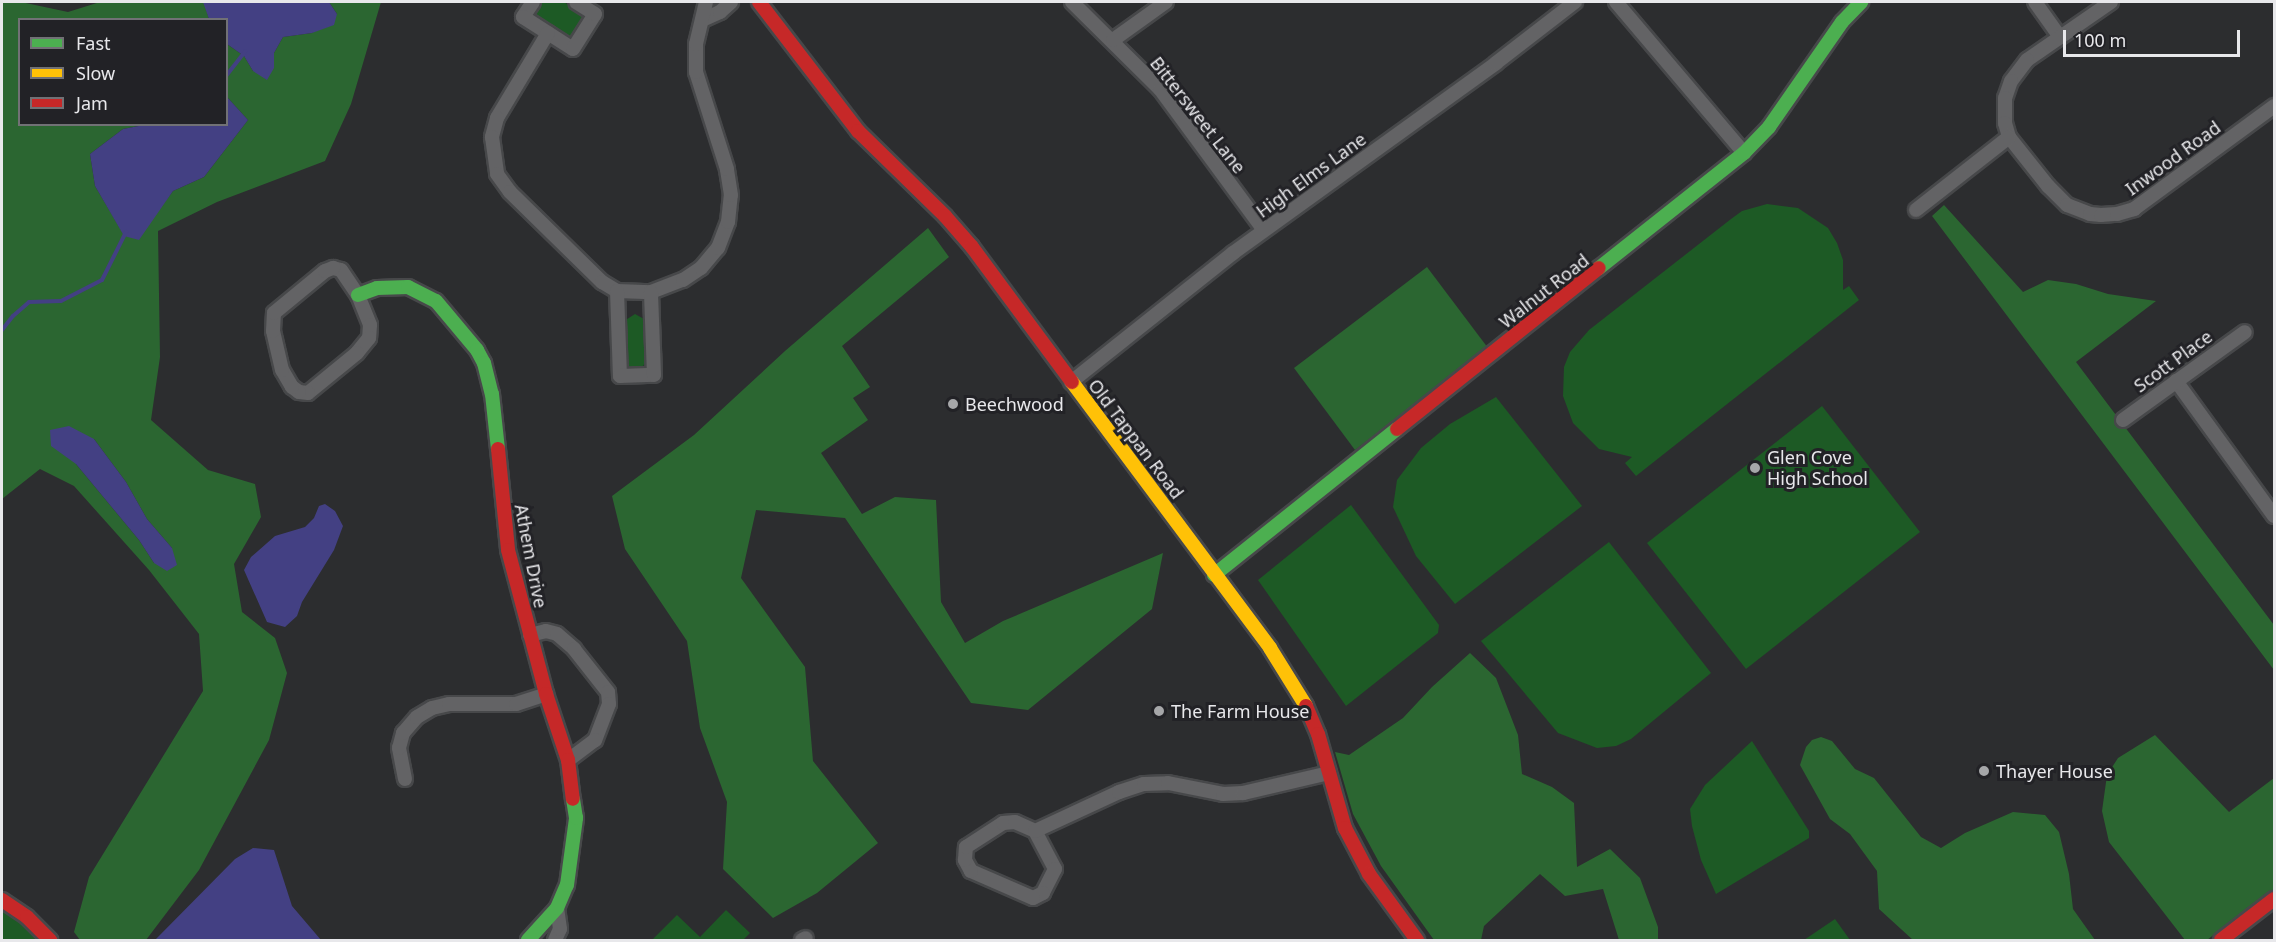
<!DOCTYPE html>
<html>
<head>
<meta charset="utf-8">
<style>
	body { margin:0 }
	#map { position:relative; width:2276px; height:942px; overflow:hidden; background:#2c2d2f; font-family:"Noto Sans",sans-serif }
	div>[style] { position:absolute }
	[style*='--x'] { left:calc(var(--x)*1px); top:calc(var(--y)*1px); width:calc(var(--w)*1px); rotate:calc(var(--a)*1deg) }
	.green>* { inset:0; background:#1d5a25 }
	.forest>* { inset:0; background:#2b6631 }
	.water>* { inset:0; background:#434083 }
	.stream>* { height:4px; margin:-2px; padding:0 2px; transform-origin:2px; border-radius:2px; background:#434083 }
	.roads { filter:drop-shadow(2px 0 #47484a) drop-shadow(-2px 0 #47484a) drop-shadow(0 2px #47484a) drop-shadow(0 -2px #47484a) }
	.street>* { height:14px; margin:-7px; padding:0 7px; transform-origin:7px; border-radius:7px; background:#636365 }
	.fast>* { height:14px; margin:-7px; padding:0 7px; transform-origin:7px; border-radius:7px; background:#4caf50 }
	.slow>* { height:14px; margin:-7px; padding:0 7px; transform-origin:7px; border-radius:7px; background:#ffc107 }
	.jam>* { height:14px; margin:-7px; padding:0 7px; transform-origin:7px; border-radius:7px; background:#c62828 }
	.dots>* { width:16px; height:16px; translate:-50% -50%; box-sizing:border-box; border:3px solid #222226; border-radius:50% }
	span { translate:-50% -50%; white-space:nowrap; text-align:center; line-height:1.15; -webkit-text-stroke:6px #222226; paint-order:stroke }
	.street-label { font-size:18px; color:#e8e8eb }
	.poi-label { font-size:18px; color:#e8e8eb }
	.left { translate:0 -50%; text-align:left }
	.frame { position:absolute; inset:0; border:3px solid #e8e8eb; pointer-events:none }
	.legend { position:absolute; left:18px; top:18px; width:210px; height:108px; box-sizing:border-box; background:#222226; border:2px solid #717175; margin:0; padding:8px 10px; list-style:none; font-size:18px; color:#e8e8eb }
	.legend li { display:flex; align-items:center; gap:12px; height:30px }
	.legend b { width:30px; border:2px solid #717175 }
	.scale { position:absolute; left:2063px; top:30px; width:177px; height:27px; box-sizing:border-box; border:3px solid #e8e8eb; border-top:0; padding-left:8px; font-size:18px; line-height:21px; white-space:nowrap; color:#e8e8eb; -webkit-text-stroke:4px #222226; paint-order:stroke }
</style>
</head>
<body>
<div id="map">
	<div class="green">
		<div style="clip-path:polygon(540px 2px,564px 2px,586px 16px,571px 40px,535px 16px,534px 10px)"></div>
		<div style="clip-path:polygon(1767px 204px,1798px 208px,1828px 228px,1837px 243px,1843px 260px,1843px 290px,1849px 286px,1859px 300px,1636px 476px,1625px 463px,1632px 457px,1599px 449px,1573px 423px,1563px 396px,1564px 367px,1570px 352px,1589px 330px,1731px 219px,1742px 211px)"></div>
		<div style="clip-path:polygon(635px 314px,644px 319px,646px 362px,640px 370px,632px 370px,626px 363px,624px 321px)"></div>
		<div style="clip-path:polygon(1496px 397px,1582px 506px,1455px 604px,1416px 556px,1393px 507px,1397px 480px,1421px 448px,1450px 424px)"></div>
		<div style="clip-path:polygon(1822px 406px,1920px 532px,1746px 669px,1647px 543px)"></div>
		<div style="clip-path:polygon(1351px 505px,1439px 625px,1438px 633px,1346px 706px,1258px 580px)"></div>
		<div style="clip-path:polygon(1609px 542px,1711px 673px,1631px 739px,1616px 746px,1597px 748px,1558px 733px,1481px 641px)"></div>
		<div style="clip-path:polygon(1752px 741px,1809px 831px,1809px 838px,1716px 894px,1701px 860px,1692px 826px,1690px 809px,1705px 785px)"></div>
		<div style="clip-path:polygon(2px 902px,47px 940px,2px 940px)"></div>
		<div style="clip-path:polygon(726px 910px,750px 933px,743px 940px,652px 940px,677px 915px,700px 937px)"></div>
		<div style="clip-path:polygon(1835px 919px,1850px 940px,1804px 940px)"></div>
	</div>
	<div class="forest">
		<div style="clip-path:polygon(evenodd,2px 2px,21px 2px,68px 12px,100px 2px,204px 2px,209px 19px,20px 20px,20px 124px,144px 125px,123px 129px,90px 154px,95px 186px,124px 235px,158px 211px,173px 191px,204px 177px,248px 120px,227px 97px,227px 44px,244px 56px,253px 71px,274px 68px,274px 53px,283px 37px,312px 33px,337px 14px,329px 2px,381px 2px,351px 104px,325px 161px,217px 202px,158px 231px,160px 357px,151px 420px,208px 470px,255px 484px,261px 517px,234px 564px,242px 612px,275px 638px,287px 673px,269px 740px,199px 870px,146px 940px,80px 940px,74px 932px,89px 877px,203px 691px,199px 634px,149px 570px,74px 486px,40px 469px,2px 499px,2px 2px,94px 439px,126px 482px,147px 519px,172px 548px,154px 563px,139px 540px,76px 464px,94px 439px)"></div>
		<div style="clip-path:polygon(1944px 205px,2023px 292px,2048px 280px,2076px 284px,2108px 294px,2156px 301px,2076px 362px,2274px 625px,2274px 670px,1932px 216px)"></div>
		<div style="clip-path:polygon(928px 228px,949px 257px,842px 346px,870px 387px,853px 398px,868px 420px,821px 453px,862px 514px,895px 497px,936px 500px,941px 602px,965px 643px,1003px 621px,1163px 553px,1152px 609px,1028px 710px,971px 703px,845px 518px,756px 510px,741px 578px,805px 667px,813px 761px,878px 843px,817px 893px,773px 918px,723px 869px,727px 802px,700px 728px,687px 641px,625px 549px,612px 496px,694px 435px,785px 351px)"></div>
		<div style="clip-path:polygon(1427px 267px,1488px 348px,1355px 450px,1294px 368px)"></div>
		<div style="clip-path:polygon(1470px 653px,1496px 678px,1518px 735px,1522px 774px,1552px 787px,1574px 803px,1577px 867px,1610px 849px,1640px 878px,1658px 927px,1658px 940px,1619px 940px,1603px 889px,1565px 896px,1540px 874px,1484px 926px,1481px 940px,1434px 940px,1381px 866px,1353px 814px,1335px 752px,1349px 755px,1403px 718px,1432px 687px)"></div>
		<div style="clip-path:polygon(2155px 735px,2229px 812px,2274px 778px,2274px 889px,2207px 940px,2185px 940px,2109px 842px,2102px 811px,2107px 775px,2118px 758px)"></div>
		<div style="clip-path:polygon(1821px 737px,1832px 741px,1855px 769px,1874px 778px,1921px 837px,1941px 848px,1965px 833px,2013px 812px,2045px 815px,2059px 832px,2069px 874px,2073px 909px,2095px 940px,1913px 940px,1879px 909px,1877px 871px,1850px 834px,1830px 819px,1800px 765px,1806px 747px,1812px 740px)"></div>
	</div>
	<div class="water">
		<div style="clip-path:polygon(203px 2px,329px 2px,337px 14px,334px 25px,312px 33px,283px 37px,274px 53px,274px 68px,267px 80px,253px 71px,244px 56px,227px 44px,226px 20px,209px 19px)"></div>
		<div style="clip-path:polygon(227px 97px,248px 120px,204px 177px,173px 191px,139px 240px,124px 236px,95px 186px,90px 154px,123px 129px,144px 125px,226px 124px)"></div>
		<div style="clip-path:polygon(69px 426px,94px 439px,126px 482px,147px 519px,172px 548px,177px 565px,167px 571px,154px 563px,139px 540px,76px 464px,51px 446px,50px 430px)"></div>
		<div style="clip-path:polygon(325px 504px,335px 511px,343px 526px,334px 550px,302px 602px,297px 616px,285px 627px,267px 622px,244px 570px,251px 557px,275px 536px,305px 527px,314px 518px,319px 506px)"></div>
		<div style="clip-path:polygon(253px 848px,274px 850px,292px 906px,321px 940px,155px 940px,235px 859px)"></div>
	</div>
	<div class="stream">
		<div style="--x:226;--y:76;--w:31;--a:-52"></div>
		<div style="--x:2;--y:330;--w:18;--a:-52"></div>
		<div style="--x:13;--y:316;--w:21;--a:-41"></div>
		<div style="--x:29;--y:302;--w:32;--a:-2"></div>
		<div style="--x:61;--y:301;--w:46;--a:-27.1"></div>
		<div style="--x:102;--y:280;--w:54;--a:-63.4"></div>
	</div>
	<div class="roads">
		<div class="street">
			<div style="--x:533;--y:2;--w:18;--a:124"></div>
			<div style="--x:523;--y:17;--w:59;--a:32.6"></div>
			<div style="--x:573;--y:49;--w:41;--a:-57.8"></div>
			<div style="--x:595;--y:14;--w:22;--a:-148"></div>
			<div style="--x:1072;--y:2;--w:124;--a:44.7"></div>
			<div style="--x:1160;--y:89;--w:175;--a:53.6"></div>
			<div style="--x:1616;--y:2;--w:198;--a:49.7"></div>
			<div style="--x:2035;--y:2;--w:43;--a:54.5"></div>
			<div style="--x:2111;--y:2;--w:102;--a:145.4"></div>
			<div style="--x:2027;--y:60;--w:26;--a:127"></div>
			<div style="--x:2011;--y:81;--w:18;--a:109"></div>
			<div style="--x:2005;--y:98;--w:25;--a:90"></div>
			<div style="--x:2005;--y:123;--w:15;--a:74"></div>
			<div style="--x:2009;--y:137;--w:63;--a:51.5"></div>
			<div style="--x:2048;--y:186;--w:27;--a:45"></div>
			<div style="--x:2067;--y:205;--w:25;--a:21"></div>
			<div style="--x:2090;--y:214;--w:11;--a:5"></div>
			<div style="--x:2101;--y:215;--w:16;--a:-4"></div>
			<div style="--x:2117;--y:214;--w:18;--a:-16"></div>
			<div style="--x:2134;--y:209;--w:174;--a:-36.3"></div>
			<div style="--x:702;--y:20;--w:20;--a:-24"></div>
			<div style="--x:720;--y:12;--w:15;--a:-42"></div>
			<div style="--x:548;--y:33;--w:99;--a:121"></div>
			<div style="--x:497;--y:118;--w:20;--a:105"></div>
			<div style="--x:492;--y:137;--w:37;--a:82"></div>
			<div style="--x:497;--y:174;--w:22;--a:54"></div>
			<div style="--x:510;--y:192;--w:129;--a:44.4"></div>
			<div style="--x:602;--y:282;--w:17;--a:31"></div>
			<div style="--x:617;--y:291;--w:34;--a:2"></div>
			<div style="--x:651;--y:292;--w:34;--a:-21"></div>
			<div style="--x:683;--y:280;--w:22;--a:-34"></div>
			<div style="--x:701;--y:268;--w:26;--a:-50"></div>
			<div style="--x:718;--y:248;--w:28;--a:-69"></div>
			<div style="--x:728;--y:222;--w:27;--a:-84"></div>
			<div style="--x:731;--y:195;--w:26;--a:-99"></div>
			<div style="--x:727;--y:169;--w:102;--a:-107.7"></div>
			<div style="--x:696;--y:72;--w:28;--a:-90"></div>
			<div style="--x:696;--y:44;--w:43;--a:-76.6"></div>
			<div style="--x:1113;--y:40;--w:65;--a:-35.6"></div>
			<div style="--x:1916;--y:210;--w:118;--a:-38.1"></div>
			<div style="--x:333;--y:268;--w:8;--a:14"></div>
			<div style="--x:341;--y:270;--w:30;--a:56"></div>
			<div style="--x:358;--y:295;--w:32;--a:68"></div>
			<div style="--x:370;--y:325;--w:13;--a:94"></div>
			<div style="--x:369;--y:338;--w:19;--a:129"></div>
			<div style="--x:357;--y:353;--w:63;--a:140.8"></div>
			<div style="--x:308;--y:393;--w:9;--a:-174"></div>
			<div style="--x:299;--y:392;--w:9;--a:-144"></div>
			<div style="--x:292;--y:387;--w:20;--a:-120"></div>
			<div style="--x:282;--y:370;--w:40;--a:-103"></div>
			<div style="--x:273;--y:331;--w:18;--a:-87"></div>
			<div style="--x:274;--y:313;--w:66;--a:-39.5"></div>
			<div style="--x:325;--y:271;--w:9;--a:-21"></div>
			<div style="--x:617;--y:291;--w:85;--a:88"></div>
			<div style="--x:620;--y:376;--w:34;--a:-2"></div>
			<div style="--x:654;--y:375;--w:83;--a:-92.1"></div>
			<div style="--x:2176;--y:381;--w:167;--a:54"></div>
			<div style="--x:1071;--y:382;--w:207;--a:-38.5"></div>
			<div style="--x:1233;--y:253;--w:324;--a:-35.8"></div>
			<div style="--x:1496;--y:63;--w:100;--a:-37.7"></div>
			<div style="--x:2123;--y:420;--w:150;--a:-35.8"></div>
			<div style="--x:530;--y:635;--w:16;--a:-14"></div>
			<div style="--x:546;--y:631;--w:11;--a:15"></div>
			<div style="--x:557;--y:634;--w:23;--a:41"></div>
			<div style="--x:574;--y:649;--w:55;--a:51.7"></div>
			<div style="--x:608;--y:692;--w:12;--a:85"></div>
			<div style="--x:609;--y:704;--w:39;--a:111"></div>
			<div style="--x:595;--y:740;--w:34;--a:143"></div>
			<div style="--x:405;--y:779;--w:32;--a:-101"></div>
			<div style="--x:399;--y:748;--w:16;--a:-75"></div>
			<div style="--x:403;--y:733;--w:21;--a:-49"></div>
			<div style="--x:417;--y:717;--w:17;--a:-31"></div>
			<div style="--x:432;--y:708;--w:17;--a:-13"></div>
			<div style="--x:449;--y:704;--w:67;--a:0"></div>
			<div style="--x:516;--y:704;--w:32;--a:-18"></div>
			<div style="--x:1035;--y:831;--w:43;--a:62.2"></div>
			<div style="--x:1055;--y:869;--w:27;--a:117"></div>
			<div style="--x:1043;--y:893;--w:11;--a:153"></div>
			<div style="--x:1033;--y:898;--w:68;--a:-156.5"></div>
			<div style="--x:971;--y:871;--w:13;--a:-119"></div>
			<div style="--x:965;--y:860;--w:13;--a:-86"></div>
			<div style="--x:966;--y:847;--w:44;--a:-33"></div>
			<div style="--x:1003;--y:823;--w:12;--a:-5"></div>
			<div style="--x:1015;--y:822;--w:22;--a:24"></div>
			<div style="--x:1035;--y:831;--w:93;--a:-24.9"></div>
			<div style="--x:1119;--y:792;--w:26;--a:-18"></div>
			<div style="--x:1144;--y:784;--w:24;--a:-2"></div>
			<div style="--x:1168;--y:783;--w:56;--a:11.3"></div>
			<div style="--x:1223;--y:794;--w:20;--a:-3"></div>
			<div style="--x:1243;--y:793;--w:88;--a:-13.1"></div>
			<div style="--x:555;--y:940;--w:12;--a:-66"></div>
			<div style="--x:560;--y:929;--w:21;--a:-98"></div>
			<div style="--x:802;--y:940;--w:4;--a:-27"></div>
		</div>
		<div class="fast">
			<div style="--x:1599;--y:268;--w:185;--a:-38.4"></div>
			<div style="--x:1744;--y:153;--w:36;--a:-46"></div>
			<div style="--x:1769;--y:127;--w:128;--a:-55.2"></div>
			<div style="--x:1842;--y:22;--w:28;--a:-46"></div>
			<div style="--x:358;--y:295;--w:20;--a:-20"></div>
			<div style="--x:377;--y:288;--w:31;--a:-2"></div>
			<div style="--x:408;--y:287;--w:31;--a:27"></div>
			<div style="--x:436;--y:301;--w:64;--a:50.1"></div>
			<div style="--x:477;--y:350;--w:15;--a:62"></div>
			<div style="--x:484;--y:363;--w:32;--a:76"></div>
			<div style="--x:492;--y:394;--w:55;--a:83.8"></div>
			<div style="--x:1214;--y:575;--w:234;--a:-38.6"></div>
			<div style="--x:528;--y:940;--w:43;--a:-47.8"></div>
			<div style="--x:557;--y:908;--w:25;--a:-67"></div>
			<div style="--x:567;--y:885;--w:68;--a:-82.3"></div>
			<div style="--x:576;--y:818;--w:19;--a:-99"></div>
		</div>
		<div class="slow">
			<div style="--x:1072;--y:382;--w:332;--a:53.3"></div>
			<div style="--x:1270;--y:648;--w:68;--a:58.2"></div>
		</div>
		<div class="jam">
			<div style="--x:759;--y:2;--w:163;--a:52.5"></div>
			<div style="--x:858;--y:131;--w:122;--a:44.3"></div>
			<div style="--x:945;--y:216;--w:41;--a:48.9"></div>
			<div style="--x:972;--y:247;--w:168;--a:53.5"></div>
			<div style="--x:1397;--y:429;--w:258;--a:-38.6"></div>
			<div style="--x:498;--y:449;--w:101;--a:84.3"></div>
			<div style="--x:508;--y:550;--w:149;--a:75.2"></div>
			<div style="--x:546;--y:694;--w:70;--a:71.6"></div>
			<div style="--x:568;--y:760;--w:39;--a:83"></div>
			<div style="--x:1306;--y:706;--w:30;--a:67"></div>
			<div style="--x:1318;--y:734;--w:98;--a:74"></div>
			<div style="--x:1345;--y:828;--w:52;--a:62.4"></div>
			<div style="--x:1369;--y:874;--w:82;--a:54"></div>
			<div style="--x:2;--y:900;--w:30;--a:34"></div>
			<div style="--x:27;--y:917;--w:33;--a:45"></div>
			<div style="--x:2221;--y:940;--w:67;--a:-37.7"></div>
		</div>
	</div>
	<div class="dots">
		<div style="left:953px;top:404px;background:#a6a7a9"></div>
		<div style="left:1755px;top:468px;background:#a6a7a9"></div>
		<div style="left:1159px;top:711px;background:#a6a7a9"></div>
		<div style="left:1984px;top:771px;background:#a6a7a9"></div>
	</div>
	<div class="street-label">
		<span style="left:1198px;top:115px;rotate:52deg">Bittersweet Lane</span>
		<span style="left:2173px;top:158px;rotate:-36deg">Inwood Road</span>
		<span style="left:1311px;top:175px;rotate:-36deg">High Elms Lane</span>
		<span style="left:1544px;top:291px;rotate:-38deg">Walnut Road</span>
		<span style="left:2173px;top:361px;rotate:-36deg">Scott Place</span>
		<span style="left:1136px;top:439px;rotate:53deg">Old Tappan Road</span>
		<span style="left:531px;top:556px;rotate:79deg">Athem Drive</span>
	</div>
	<div class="poi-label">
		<span class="left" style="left:965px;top:404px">Beechwood</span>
		<span class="left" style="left:1767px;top:468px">Glen Cove<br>High School</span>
		<span class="left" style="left:1171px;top:711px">The Farm House</span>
		<span class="left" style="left:1996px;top:771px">Thayer House</span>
	</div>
	<div class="frame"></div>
	<ul class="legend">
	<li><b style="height:8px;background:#4caf50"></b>Fast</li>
	<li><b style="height:8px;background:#ffc107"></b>Slow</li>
	<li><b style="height:8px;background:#c62828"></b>Jam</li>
	</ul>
	<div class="scale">100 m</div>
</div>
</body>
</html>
